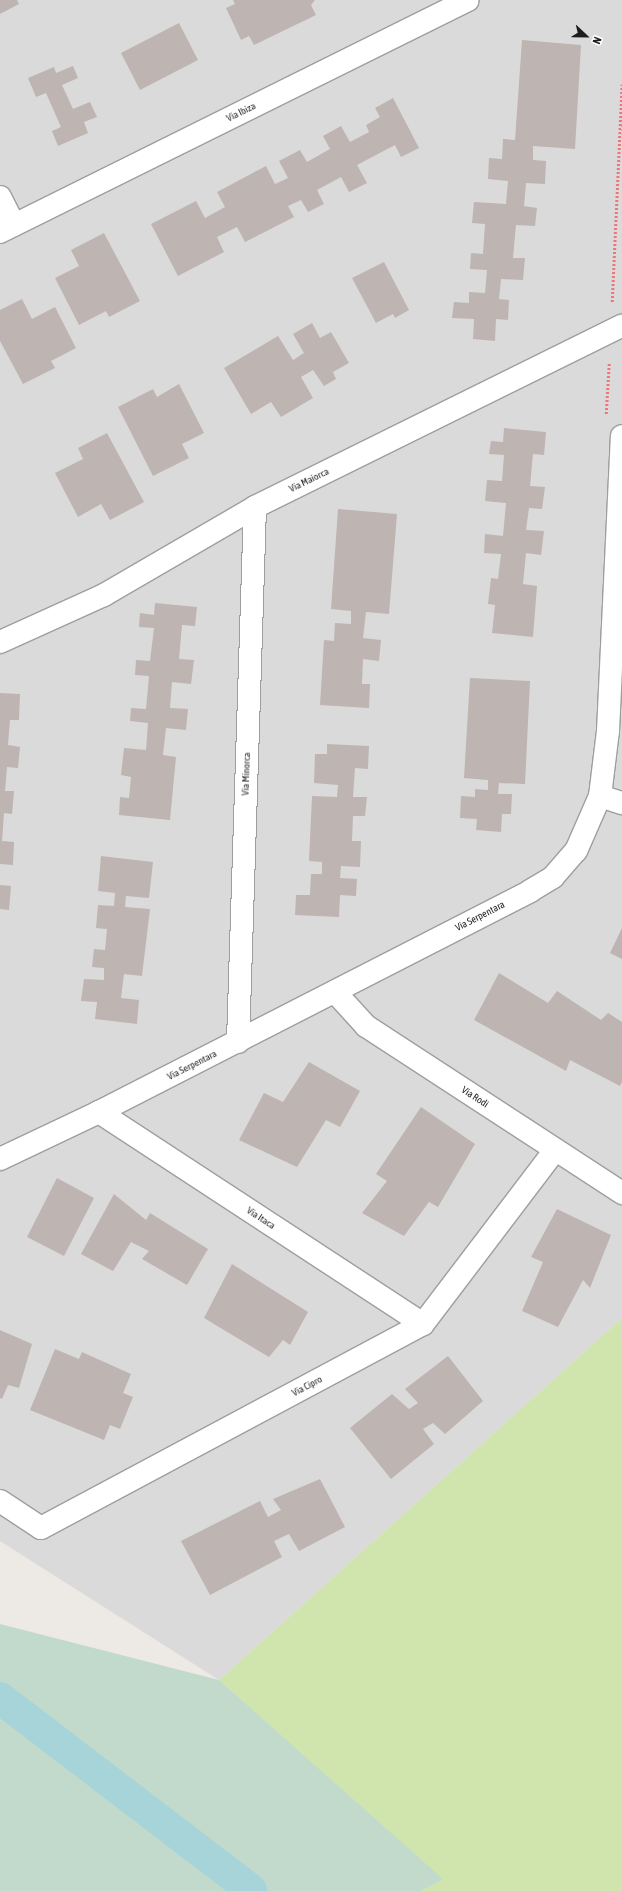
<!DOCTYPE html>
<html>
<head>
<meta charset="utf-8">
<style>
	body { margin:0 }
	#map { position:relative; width:622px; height:1891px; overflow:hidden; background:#ede9e4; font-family:"Asap Condensed",sans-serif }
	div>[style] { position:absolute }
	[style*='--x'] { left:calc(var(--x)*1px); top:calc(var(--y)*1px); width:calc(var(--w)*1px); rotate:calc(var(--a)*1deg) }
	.residential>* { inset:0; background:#dbdada }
	.grass>* { inset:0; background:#d0e4ad }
	.wetland>* { inset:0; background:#c2dacb }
	.canal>* { height:32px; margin:-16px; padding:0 16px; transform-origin:16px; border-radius:16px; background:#a7d4d8 }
	.building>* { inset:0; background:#beb4b1 }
	.path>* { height:2.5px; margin-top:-1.25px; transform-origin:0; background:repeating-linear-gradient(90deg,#ee747a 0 2px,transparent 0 4px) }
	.roads { filter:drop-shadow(1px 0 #9e9e9e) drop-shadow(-1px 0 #9e9e9e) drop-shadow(0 1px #9e9e9e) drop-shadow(0 -1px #9e9e9e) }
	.minor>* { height:22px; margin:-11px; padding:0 11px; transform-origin:11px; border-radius:11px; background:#fff }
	span { translate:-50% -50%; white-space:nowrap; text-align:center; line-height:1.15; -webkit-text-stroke:3px #fff; paint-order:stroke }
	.street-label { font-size:10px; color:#1d1d1d }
	.north { position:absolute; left:566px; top:16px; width:40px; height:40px; -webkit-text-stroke:3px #fff; paint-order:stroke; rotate:112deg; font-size:11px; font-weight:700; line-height:16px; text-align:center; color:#1d1d1d }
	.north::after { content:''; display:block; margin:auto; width:14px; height:18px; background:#1d1d1d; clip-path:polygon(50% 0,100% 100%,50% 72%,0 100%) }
</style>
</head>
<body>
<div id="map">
	<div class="residential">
		<div style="clip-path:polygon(0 0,622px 0,622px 1318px,219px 1680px,0 1541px)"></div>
	</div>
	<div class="grass">
		<div style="clip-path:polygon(622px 1318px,622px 1891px,421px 1891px,442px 1879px,219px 1680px)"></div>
	</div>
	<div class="wetland">
		<div style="clip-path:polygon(0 1624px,219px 1680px,443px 1879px,421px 1891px,0 1891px)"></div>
	</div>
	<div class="canal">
		<div style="--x:0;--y:1698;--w:316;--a:37.4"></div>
	</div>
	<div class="building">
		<div style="clip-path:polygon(0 0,17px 0,19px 4px,0 14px)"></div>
		<div style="clip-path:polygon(233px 0,315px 0,311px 5px,316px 15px,254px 45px,249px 36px,241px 40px,226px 8px,235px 4px)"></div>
		<div style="clip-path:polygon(179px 23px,198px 60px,140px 90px,121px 53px)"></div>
		<div style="clip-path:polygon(522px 40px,581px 45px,575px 149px,533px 146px,533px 160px,546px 161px,545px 184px,526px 183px,524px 206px,537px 208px,535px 226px,516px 225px,513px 258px,525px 258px,523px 280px,501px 279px,499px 299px,509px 300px,508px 320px,496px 319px,495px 341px,473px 339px,474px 319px,452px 318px,454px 302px,469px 303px,469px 292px,485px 293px,487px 270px,470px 269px,471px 253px,483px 254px,485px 224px,472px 223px,474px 202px,506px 204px,508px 181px,488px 179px,489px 158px,502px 159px,503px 139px,515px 140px)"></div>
		<div style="clip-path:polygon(73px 66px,78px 78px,62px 85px,73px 109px,90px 102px,97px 117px,84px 122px,88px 133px,58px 146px,52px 131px,61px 127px,46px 93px,36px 97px,28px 78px,54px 67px,56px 73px)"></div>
		<div style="clip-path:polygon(393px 98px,419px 148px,401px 157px,395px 145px,357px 165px,367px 183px,349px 192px,341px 177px,317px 190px,324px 204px,308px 212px,301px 200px,288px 206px,294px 217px,245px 242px,237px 227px,217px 237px,224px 252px,178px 276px,151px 224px,196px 201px,205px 218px,225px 207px,217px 192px,266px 166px,275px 184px,288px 178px,279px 161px,300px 150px,307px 162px,330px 149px,323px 136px,341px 126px,350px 142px,369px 132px,366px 125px,380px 117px,375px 108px)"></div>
		<div style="clip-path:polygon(104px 233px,140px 301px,109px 317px,106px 311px,79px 325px,55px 278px,79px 266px,71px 250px)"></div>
		<div style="clip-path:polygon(384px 262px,409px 310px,395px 318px,393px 314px,376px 323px,352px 278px)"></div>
		<div style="clip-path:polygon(22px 299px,32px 319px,55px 307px,76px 348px,51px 361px,55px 368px,23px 384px,0 341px,0 310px)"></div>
		<div style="clip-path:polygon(312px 323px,320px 338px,331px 332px,349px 363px,333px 372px,336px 379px,324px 386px,313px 370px,301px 377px,313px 398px,281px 417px,271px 402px,251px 414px,224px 368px,278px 336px,293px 360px,304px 353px,293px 334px)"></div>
		<div style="clip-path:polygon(179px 384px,204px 433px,182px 444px,189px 458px,153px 476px,118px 407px,153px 389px,157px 397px)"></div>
		<div style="clip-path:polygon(504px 428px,546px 432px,544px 455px,533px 454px,530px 486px,545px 487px,542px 509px,529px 508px,526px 530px,544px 531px,541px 555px,526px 553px,523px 584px,537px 586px,533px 637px,492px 633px,495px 605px,488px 604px,491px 578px,498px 579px,501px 554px,484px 553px,485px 534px,503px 536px,506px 503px,485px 501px,487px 480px,502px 481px,504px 455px,489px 454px,491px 441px,503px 442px)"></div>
		<div style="clip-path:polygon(107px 433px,144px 502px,110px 520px,101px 504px,78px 517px,55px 473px,83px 459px,78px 448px)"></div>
		<div style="clip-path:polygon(338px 509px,397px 514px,389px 614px,366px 612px,363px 638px,381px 640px,379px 661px,363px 659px,362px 684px,370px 684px,369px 708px,320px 705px,324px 640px,334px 641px,335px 623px,351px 624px,351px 611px,331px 609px)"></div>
		<div style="clip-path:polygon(155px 603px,197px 607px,195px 626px,182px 625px,179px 659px,194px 660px,191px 684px,172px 682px,170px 708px,188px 709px,186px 730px,166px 728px,163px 755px,176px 757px,170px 820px,119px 815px,120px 797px,129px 798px,131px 777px,121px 775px,124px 748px,146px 750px,148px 723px,130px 721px,131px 708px,146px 709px,149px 676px,135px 675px,136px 660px,150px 661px,154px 628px,139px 627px,140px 613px,154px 615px)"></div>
		<div style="clip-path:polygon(470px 678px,530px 681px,525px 784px,499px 783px,498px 794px,512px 794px,511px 814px,502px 814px,501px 832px,476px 830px,477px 819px,460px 818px,461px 796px,475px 797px,475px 789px,488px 790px,488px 780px,464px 778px)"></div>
		<div style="clip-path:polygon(0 693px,20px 694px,19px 720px,10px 720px,8px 745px,20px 747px,18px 768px,7px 767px,5px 791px,14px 791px,12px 814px,4px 813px,2px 841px,14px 842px,13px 865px,0 864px)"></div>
		<div style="clip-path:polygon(327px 744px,369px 746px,368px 769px,355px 768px,353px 797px,367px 797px,365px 816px,353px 816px,352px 841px,361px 841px,360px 867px,341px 866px,340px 878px,357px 879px,356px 896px,340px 895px,339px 917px,295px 915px,296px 895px,310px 895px,311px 874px,322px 874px,322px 862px,309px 861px,312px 796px,337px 797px,338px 785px,314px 783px,315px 754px,327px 754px)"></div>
		<div style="clip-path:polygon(101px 856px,153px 862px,149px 898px,126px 896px,125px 907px,150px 909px,142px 976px,124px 974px,121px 998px,139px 1000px,137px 1024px,95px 1019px,97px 1002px,81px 1001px,84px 979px,104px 980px,104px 968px,92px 967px,94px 949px,105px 950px,107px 929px,96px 928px,98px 905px,114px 906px,115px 893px,98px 891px)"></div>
		<div style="clip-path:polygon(0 885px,11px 886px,9px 910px,0 909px)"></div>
		<div style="clip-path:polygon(622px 928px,622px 959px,610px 953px)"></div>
		<div style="clip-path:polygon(499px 973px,548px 1003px,557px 991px,601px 1020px,608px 1013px,622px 1022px,622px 1082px,620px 1086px,570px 1060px,566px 1071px,474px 1020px)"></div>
		<div style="clip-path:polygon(309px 1062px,360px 1091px,340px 1127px,326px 1120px,297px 1167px,239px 1140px,264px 1093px,283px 1102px)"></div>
		<div style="clip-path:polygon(421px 1107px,475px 1144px,438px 1207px,429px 1202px,404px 1236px,362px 1213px,387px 1181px,376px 1174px)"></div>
		<div style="clip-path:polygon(57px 1178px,94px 1198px,64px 1256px,27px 1237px)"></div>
		<div style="clip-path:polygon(114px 1194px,146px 1220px,150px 1213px,208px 1249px,187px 1285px,142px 1259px,149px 1251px,131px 1242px,113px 1271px,81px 1254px)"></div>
		<div style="clip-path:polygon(557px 1209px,611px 1235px,590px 1288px,583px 1280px,558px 1327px,522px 1311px,543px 1262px,531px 1257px)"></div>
		<div style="clip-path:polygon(232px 1264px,308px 1312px,290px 1345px,283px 1340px,269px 1357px,204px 1318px)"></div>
		<div style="clip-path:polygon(0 1330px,32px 1344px,19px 1388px,8px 1385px,2px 1399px,0 1398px)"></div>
		<div style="clip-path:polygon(55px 1349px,79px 1359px,82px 1352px,131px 1374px,123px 1393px,133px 1397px,120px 1429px,110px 1425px,104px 1440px,30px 1410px)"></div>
		<div style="clip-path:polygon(448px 1356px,483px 1401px,445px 1434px,433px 1423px,423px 1429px,434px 1444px,391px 1479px,350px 1428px,392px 1394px,409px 1409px,418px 1403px,405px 1389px)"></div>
		<div style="clip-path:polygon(320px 1479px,345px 1527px,299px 1551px,289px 1534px,274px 1541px,282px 1557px,210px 1595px,181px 1541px,260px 1501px,268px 1517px,281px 1510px,273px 1499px)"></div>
	</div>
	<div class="path">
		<div style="--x:612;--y:302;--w:218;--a:-87.4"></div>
		<div style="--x:606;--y:414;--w:51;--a:-86.6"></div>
	</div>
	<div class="roads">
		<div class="minor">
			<div style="--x:0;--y:197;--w:31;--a:63"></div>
			<div style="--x:0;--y:232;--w:522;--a:-26.37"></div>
			<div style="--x:0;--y:642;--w:114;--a:-24.3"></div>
			<div style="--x:104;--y:595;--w:175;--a:-30.2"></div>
			<div style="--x:255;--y:507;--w:409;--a:-26.3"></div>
			<div style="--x:600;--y:796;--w:23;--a:18"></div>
			<div style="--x:335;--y:992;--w:46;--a:47.6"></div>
			<div style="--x:366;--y:1026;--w:306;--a:33.1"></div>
			<div style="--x:238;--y:1042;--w:535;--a:-88.18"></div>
			<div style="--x:99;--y:1112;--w:387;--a:33.2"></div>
			<div style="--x:0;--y:1159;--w:110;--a:-25.4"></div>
			<div style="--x:99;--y:1112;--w:484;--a:-27.1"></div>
			<div style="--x:530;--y:891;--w:27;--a:-31"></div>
			<div style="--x:553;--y:877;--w:35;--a:-49"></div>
			<div style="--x:576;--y:851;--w:60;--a:-66.4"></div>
			<div style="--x:600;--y:796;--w:65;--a:-83"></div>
			<div style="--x:608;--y:731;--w:295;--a:-87.3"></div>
			<div style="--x:0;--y:1501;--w:49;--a:33.4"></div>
			<div style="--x:41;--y:1528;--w:433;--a:-28.1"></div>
			<div style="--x:423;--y:1324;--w:218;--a:-52.8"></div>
		</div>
	</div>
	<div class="street-label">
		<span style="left:241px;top:112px;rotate:-26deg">Via Ibiza</span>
		<span style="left:309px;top:480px;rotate:-26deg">Via Maiorca</span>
		<span style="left:246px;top:774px;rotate:-88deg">Via Minorca</span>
		<span style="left:480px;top:916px;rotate:-27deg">Via Serpentara</span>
		<span style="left:192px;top:1065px;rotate:-27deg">Via Serpentara</span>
		<span style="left:475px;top:1097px;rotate:33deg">Via Rodi</span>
		<span style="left:261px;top:1218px;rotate:33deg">Via Itaca</span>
		<span style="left:307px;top:1386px;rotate:-28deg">Via Cipro</span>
	</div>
	<div class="north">N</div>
</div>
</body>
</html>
